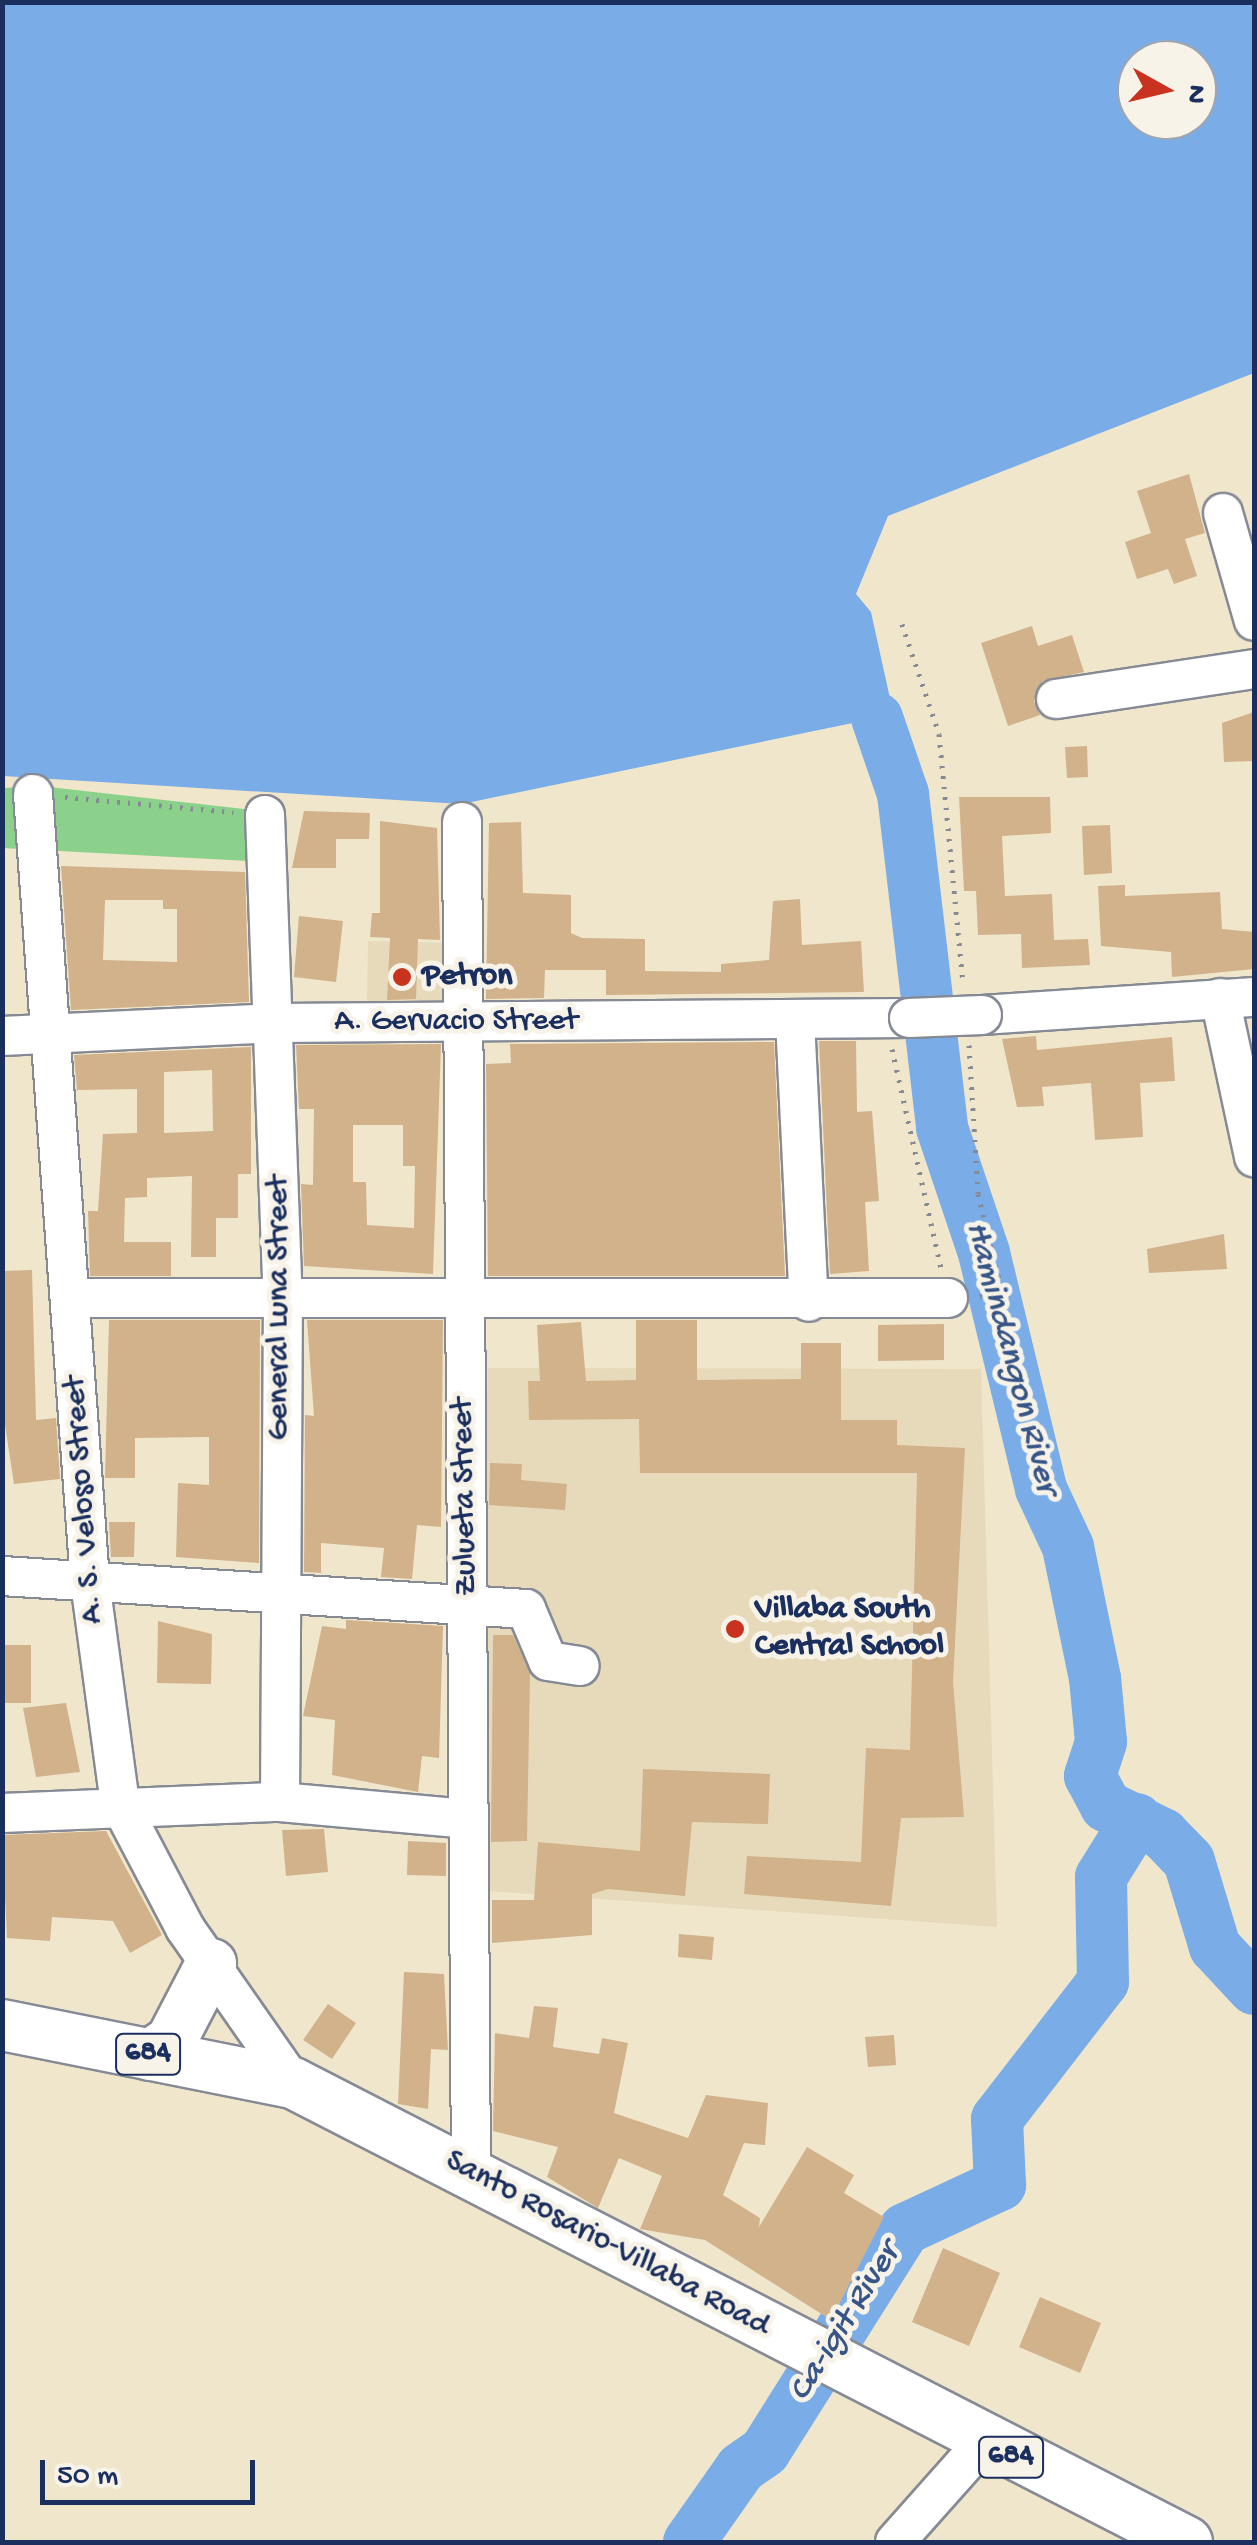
<!DOCTYPE html>
<html>
<head>
<meta charset="utf-8">
<style>
	body { margin:0 }
	#map { position:relative; width:1257px; height:2545px; overflow:hidden; background:#efe6cc; font-family:"Gochi Hand",sans-serif }
	div>[style] { position:absolute }
	[style*='--x'] { left:calc(var(--x)*1px); top:calc(var(--y)*1px); width:calc(var(--w)*1px); rotate:calc(var(--a)*1deg) }
	.built>* { inset:0; background:#e7daba }
	.green>* { inset:0; background:#8bd18b }
	.water>* { inset:0; background:#7aade7 }
	.river>* { height:52px; margin:-26px; padding:0 26px; transform-origin:26px; border-radius:26px; background:#7aade7 }
	.building>* { inset:0; background:#d1b28b }
	.path>* { height:5px; margin-top:-2.5px; transform-origin:0; background:repeating-linear-gradient(90deg,#858a95 0 2.5px,transparent 0 10.5px) }
	.roads { filter:drop-shadow(2px 0 #858a95) drop-shadow(-2px 0 #858a95) drop-shadow(0 2px #858a95) drop-shadow(0 -2px #858a95) }
	.minor>* { height:38px; margin:-19px; padding:0 19px; transform-origin:19px; border-radius:19px; background:#fff }
	.major>* { height:50px; margin:-25px; padding:0 25px; transform-origin:25px; border-radius:25px; background:#fff }
	.bridges { filter:drop-shadow(2px 0 #858a95) drop-shadow(-2px 0 #858a95) drop-shadow(0 2px #858a95) drop-shadow(0 -2px #858a95) }
	.minor-bridge>* { height:38px; margin:-19px; padding:0 19px; transform-origin:19px; border-radius:19px; background:#fff }
	.dots>* { width:28px; height:28px; translate:-50% -50%; box-sizing:border-box; border:5px solid #f7f3e8; border-radius:50% }
	span { translate:-50% -50%; white-space:nowrap; text-align:center; line-height:1.15; -webkit-text-stroke:10px #f7f3e8; paint-order:stroke }
	.shield-label span { padding:2px 8px; background:#f7f3e8; border:2px solid; border-radius:8px; -webkit-text-stroke-width:0 }
	.shield-label { font-size:30px; color:#1b2f5e; font-weight:700 }
	.poi-label { font-size:32px; color:#1b2f5e; font-weight:700 }
	.left { translate:0 -50%; text-align:left }
	.street-label { font-size:32px; color:#1b2f5e }
	.water-label { font-size:35px; color:#385587; font-style:italic }
	.frame { position:absolute; inset:0; border:5px solid #1b2f5e; pointer-events:none }
	.north { position:absolute; left:1117px; top:40px; width:100px; height:100px; box-sizing:border-box; background:#f7f3e8; border:2px solid #9fa5b1; border-radius:50%; rotate:98deg; font-size:28px; font-weight:700; line-height:40px; text-align:center; color:#1b2f5e }
	.north::after { content:''; display:block; margin:auto; width:35px; height:45px; background:#c8321e; clip-path:polygon(50% 0,100% 100%,50% 72%,0 100%) }
	.scale { position:absolute; left:40px; top:2460px; width:215px; height:45px; box-sizing:border-box; border:5px solid #1b2f5e; border-top:0; padding-left:12px; font-size:30px; line-height:35px; white-space:nowrap; color:#1b2f5e; -webkit-text-stroke:8px #f7f3e8; paint-order:stroke }
</style>
</head>
<body>
<div id="map">
	<div class="built">
		<div style="clip-path:polygon(368px 941px,451px 943px,449px 1005px,367px 1003px)"></div>
		<div style="clip-path:polygon(488px 1368px,981px 1369px,997px 1927px,474px 1890px)"></div>
	</div>
	<div class="green">
		<div style="clip-path:polygon(40px 786px,253px 810px,249px 861px,3px 848px,3px 788px)"></div>
	</div>
	<div class="water">
		<div style="clip-path:polygon(evenodd,2px 3px,1254px 3px,1254px 373px,888px 516px,856px 594px,871px 612px,891px 703px,877px 718px,462px 804px,3px 776px,2px 3px,1137px 60px,1197px 60px,1197px 120px,1137px 120px,1137px 60px)"></div>
	</div>
	<div class="river">
		<div style="--x:877;--y:718;--w:80;--a:71.1"></div>
		<div style="--x:903;--y:794;--w:336;--a:83.3"></div>
		<div style="--x:942;--y:1128;--w:132;--a:71.4"></div>
		<div style="--x:984;--y:1253;--w:243;--a:76.4"></div>
		<div style="--x:1041;--y:1489;--w:64;--a:65"></div>
		<div style="--x:1068;--y:1547;--w:134;--a:78.4"></div>
		<div style="--x:1095;--y:1678;--w:64;--a:84.6"></div>
		<div style="--x:1101;--y:1742;--w:36;--a:108"></div>
		<div style="--x:1090;--y:1776;--w:34;--a:62"></div>
		<div style="--x:1106;--y:1806;--w:64;--a:26.2"></div>
		<div style="--x:1163;--y:1834;--w:37;--a:46"></div>
		<div style="--x:1189;--y:1861;--w:90;--a:73.2"></div>
		<div style="--x:1215;--y:1947;--w:57;--a:47.1"></div>
		<div style="--x:689;--y:2542;--w:90;--a:-54.9"></div>
		<div style="--x:741;--y:2468;--w:29;--a:-35"></div>
		<div style="--x:765;--y:2451;--w:262;--a:-57.8"></div>
		<div style="--x:905;--y:2229;--w:105;--a:-24.9"></div>
		<div style="--x:1000;--y:2185;--w:66;--a:-92.6"></div>
		<div style="--x:997;--y:2119;--w:173;--a:-52.3"></div>
		<div style="--x:1103;--y:1982;--w:105;--a:-91.1"></div>
		<div style="--x:1101;--y:1877;--w:68;--a:-58.2"></div>
	</div>
	<div class="building">
		<div style="clip-path:polygon(1189px 474px,1205px 533px,1185px 539px,1197px 576px,1174px 584px,1168px 569px,1137px 579px,1125px 542px,1151px 533px,1137px 491px)"></div>
		<div style="clip-path:polygon(1032px 626px,1038px 646px,1072px 635px,1084px 672px,1043px 681px,1034px 701px,1040px 715px,1008px 726px,981px 643px)"></div>
		<div style="clip-path:polygon(1254px 712px,1254px 761px,1224px 762px,1222px 723px)"></div>
		<div style="clip-path:polygon(1087px 746px,1088px 777px,1067px 778px,1065px 747px)"></div>
		<div style="clip-path:polygon(959px 797px,1050px 797px,1051px 833px,1002px 836px,1005px 896px,1052px 894px,1054px 940px,1088px 939px,1090px 965px,1022px 968px,1021px 934px,978px 935px,976px 891px,964px 891px)"></div>
		<div style="clip-path:polygon(304px 811px,370px 813px,369px 839px,336px 839px,336px 868px,292px 868px)"></div>
		<div style="clip-path:polygon(380px 821px,437px 828px,440px 940px,418px 939px,416px 999px,387px 1000px,390px 938px,370px 937px,372px 913px,380px 913px)"></div>
		<div style="clip-path:polygon(521px 822px,523px 893px,571px 895px,571px 933px,582px 938px,645px 939px,645px 971px,721px 972px,721px 964px,769px 960px,773px 901px,800px 899px,802px 945px,861px 941px,864px 992px,606px 995px,606px 970px,545px 970px,544px 998px,486px 999px,489px 823px)"></div>
		<div style="clip-path:polygon(1110px 825px,1112px 873px,1084px 875px,1082px 826px)"></div>
		<div style="clip-path:polygon(evenodd,61px 866px,245px 872px,249px 1002px,71px 1010px,61px 866px,105px 900px,163px 900px,163px 909px,177px 909px,177px 962px,103px 960px,105px 900px)"></div>
		<div style="clip-path:polygon(1125px 885px,1125px 896px,1220px 892px,1222px 929px,1254px 932px,1254px 969px,1172px 977px,1171px 952px,1101px 946px,1098px 886px)"></div>
		<div style="clip-path:polygon(299px 916px,343px 921px,336px 982px,294px 977px)"></div>
		<div style="clip-path:polygon(1036px 1036px,1037px 1050px,1172px 1037px,1175px 1081px,1140px 1083px,1143px 1137px,1095px 1140px,1091px 1083px,1042px 1087px,1044px 1106px,1017px 1107px,1002px 1039px)"></div>
		<div style="clip-path:polygon(819px 1041px,856px 1041px,857px 1112px,872px 1111px,879px 1201px,865px 1202px,869px 1271px,830px 1274px)"></div>
		<div style="clip-path:polygon(774px 1042px,785px 1276px,488px 1276px,486px 1064px,511px 1063px,510px 1044px)"></div>
		<div style="clip-path:polygon(evenodd,441px 1044px,433px 1274px,304px 1266px,301px 1184px,313px 1185px,314px 1109px,299px 1109px,296px 1045px,441px 1044px,353px 1125px,403px 1125px,403px 1166px,415px 1166px,414px 1228px,367px 1225px,366px 1182px,353px 1182px,353px 1125px)"></div>
		<div style="clip-path:polygon(evenodd,251px 1047px,251px 1174px,238px 1174px,238px 1218px,216px 1218px,216px 1257px,191px 1257px,192px 1176px,147px 1178px,147px 1197px,125px 1198px,124px 1242px,171px 1242px,171px 1276px,90px 1276px,88px 1211px,98px 1211px,103px 1134px,137px 1133px,137px 1089px,77px 1090px,74px 1055px,251px 1047px,212px 1070px,213px 1131px,164px 1133px,164px 1072px,212px 1070px)"></div>
		<div style="clip-path:polygon(1224px 1234px,1227px 1269px,1149px 1273px,1147px 1249px)"></div>
		<div style="clip-path:polygon(32px 1270px,36px 1420px,56px 1418px,60px 1479px,14px 1484px,2px 1405px,2px 1271px)"></div>
		<div style="clip-path:polygon(109px 1320px,260px 1320px,259px 1563px,176px 1557px,178px 1483px,209px 1485px,209px 1437px,135px 1438px,135px 1478px,105px 1478px)"></div>
		<div style="clip-path:polygon(307px 1320px,443px 1320px,441px 1527px,417px 1525px,412px 1579px,381px 1577px,384px 1548px,321px 1543px,321px 1573px,304px 1572px,305px 1415px,314px 1416px)"></div>
		<div style="clip-path:polygon(636px 1320px,697px 1320px,697px 1380px,801px 1379px,801px 1343px,841px 1343px,841px 1420px,897px 1420px,897px 1445px,965px 1448px,953px 1682px,964px 1817px,901px 1818px,891px 1906px,744px 1894px,747px 1856px,861px 1862px,866px 1748px,910px 1750px,917px 1473px,640px 1473px,639px 1419px,529px 1420px,528px 1381px,540px 1381px,537px 1325px,581px 1322px,586px 1381px,636px 1380px)"></div>
		<div style="clip-path:polygon(944px 1324px,944px 1360px,878px 1361px,878px 1325px)"></div>
		<div style="clip-path:polygon(490px 1463px,522px 1464px,521px 1480px,567px 1484px,565px 1510px,489px 1505px)"></div>
		<div style="clip-path:polygon(109px 1522px,135px 1522px,134px 1557px,111px 1557px)"></div>
		<div style="clip-path:polygon(346px 1620px,443px 1626px,439px 1758px,422px 1756px,418px 1792px,332px 1775px,335px 1720px,303px 1716px,322px 1626px,346px 1629px)"></div>
		<div style="clip-path:polygon(158px 1621px,212px 1634px,211px 1684px,157px 1683px)"></div>
		<div style="clip-path:polygon(493px 1635px,513px 1635px,530px 1673px,527px 1841px,491px 1842px)"></div>
		<div style="clip-path:polygon(2px 1645px,31px 1645px,31px 1703px,2px 1703px)"></div>
		<div style="clip-path:polygon(66px 1703px,80px 1772px,36px 1777px,23px 1708px)"></div>
		<div style="clip-path:polygon(643px 1769px,770px 1774px,768px 1824px,692px 1822px,685px 1896px,608px 1889px,592px 1894px,592px 1935px,492px 1943px,492px 1900px,534px 1900px,538px 1842px,640px 1851px)"></div>
		<div style="clip-path:polygon(324px 1829px,328px 1872px,286px 1876px,282px 1830px)"></div>
		<div style="clip-path:polygon(106px 1831px,162px 1935px,130px 1953px,113px 1921px,52px 1917px,50px 1941px,7px 1938px,2px 1835px)"></div>
		<div style="clip-path:polygon(408px 1841px,446px 1843px,446px 1876px,407px 1875px)"></div>
		<div style="clip-path:polygon(679px 1934px,714px 1937px,712px 1960px,678px 1957px)"></div>
		<div style="clip-path:polygon(404px 1972px,444px 1974px,448px 2050px,431px 2049px,428px 2109px,398px 2104px)"></div>
		<div style="clip-path:polygon(328px 2004px,356px 2023px,332px 2059px,303px 2040px)"></div>
		<div style="clip-path:polygon(534px 2006px,558px 2008px,553px 2047px,599px 2054px,602px 2038px,628px 2043px,614px 2113px,688px 2138px,706px 2095px,768px 2103px,765px 2145px,744px 2143px,723px 2195px,760px 2218px,759px 2227px,807px 2147px,854px 2175px,844px 2193px,884px 2217px,831px 2320px,705px 2240px,640px 2229px,662px 2176px,619px 2158px,598px 2208px,547px 2177px,558px 2147px,493px 2131px,495px 2033px,529px 2038px)"></div>
		<div style="clip-path:polygon(894px 2035px,896px 2065px,868px 2067px,865px 2037px)"></div>
		<div style="clip-path:polygon(943px 2248px,1000px 2273px,969px 2346px,912px 2322px)"></div>
		<div style="clip-path:polygon(1040px 2297px,1101px 2323px,1080px 2373px,1019px 2347px)"></div>
	</div>
	<div class="path">
		<div style="--x:902;--y:624;--w:116;--a:71.4"></div>
		<div style="--x:939;--y:734;--w:251;--a:84.5"></div>
		<div style="--x:65;--y:797;--w:169;--a:5.1"></div>
		<div style="--x:969;--y:1045;--w:149;--a:86.5"></div>
		<div style="--x:978;--y:1194;--w:104;--a:76.1"></div>
		<div style="--x:1003;--y:1295;--w:25;--a:178"></div>
		<div style="--x:892;--y:1049;--w:224;--a:77.4"></div>
	</div>
	<div class="roads">
		<div class="minor">
			<div style="--x:1223;--y:513;--w:112;--a:74"></div>
			<div style="--x:1056;--y:699;--w:200;--a:-8.6"></div>
			<div style="--x:33;--y:794;--w:790;--a:85.86"></div>
			<div style="--x:90;--y:1582;--w:224;--a:82.3"></div>
			<div style="--x:120;--y:1804;--w:140;--a:62.3"></div>
			<div style="--x:185;--y:1928;--w:189;--a:55.1"></div>
			<div style="--x:265;--y:815;--w:481;--a:87.9"></div>
			<div style="--x:283;--y:1296;--w:506;--a:90.34"></div>
			<div style="--x:462;--y:822;--w:1350;--a:89.62"></div>
			<div style="--x:1220;--y:998;--w:163;--a:77.9"></div>
			<div style="--x:982;--y:1015;--w:273;--a:-3.8"></div>
			<div style="--x:795;--y:1020;--w:282;--a:87.2"></div>
			<div style="--x:2;--y:1036;--w:275;--a:-2.7"></div>
			<div style="--x:277;--y:1023;--w:632;--a:-0.45"></div>
			<div style="--x:70;--y:1298;--w:878;--a:0"></div>
			<div style="--x:2;--y:1576;--w:525;--a:3.6"></div>
			<div style="--x:526;--y:1609;--w:56;--a:67.1"></div>
			<div style="--x:548;--y:1661;--w:32;--a:9"></div>
			<div style="--x:2;--y:1813;--w:278;--a:-2.3"></div>
			<div style="--x:280;--y:1802;--w:187;--a:5.2"></div>
			<div style="--x:895;--y:2542;--w:132;--a:-48.4"></div>
		</div>
		<div class="major">
			<div style="--x:2;--y:2025;--w:297;--a:11.3"></div>
			<div style="--x:293;--y:2083;--w:1005;--a:27.18"></div>
			<div style="--x:150;--y:2055;--w:25;--a:-34"></div>
			<div style="--x:171;--y:2041;--w:87;--a:-62.5"></div>
		</div>
	</div>
	<div class="bridges">
		<div class="minor-bridge">
			<div style="--x:909;--y:1018;--w:73;--a:-2.4"></div>
		</div>
	</div>
	<div class="dots">
		<div style="left:402px;top:977px;background:#c8321e"></div>
		<div style="left:735px;top:1629px;background:#c8321e"></div>
	</div>
	<div class="shield-label">
		<span style="left:148px;top:2054px">684</span>
		<span style="left:1011px;top:2457px">684</span>
	</div>
	<div class="poi-label">
		<span class="left" style="left:422px;top:977px">Petron</span>
		<span class="left" style="left:755px;top:1629px">Villaba South<br>Central School</span>
	</div>
	<div class="street-label">
		<span style="left:456px;top:1022px">A. Gervacio Street</span>
		<span style="left:280px;top:1308px;rotate:-90deg">General Luna Street</span>
		<span style="left:466px;top:1497px;rotate:-91deg">Zulueta Street</span>
		<span style="left:85px;top:1500px;rotate:-94deg">A. S. Veloso Street</span>
		<span style="left:607px;top:2244px;rotate:28deg">Santo Rosario-Villaba Road</span>
	</div>
	<div class="water-label">
		<span style="left:1010px;top:1358px;rotate:75deg">Hamindangon River</span>
		<span style="left:846px;top:2323px;rotate:-58deg">Ca-igit River</span>
	</div>
	<div class="frame"></div>
	<div class="north">N</div>
	<div class="scale">50 m</div>
</div>
</body>
</html>
